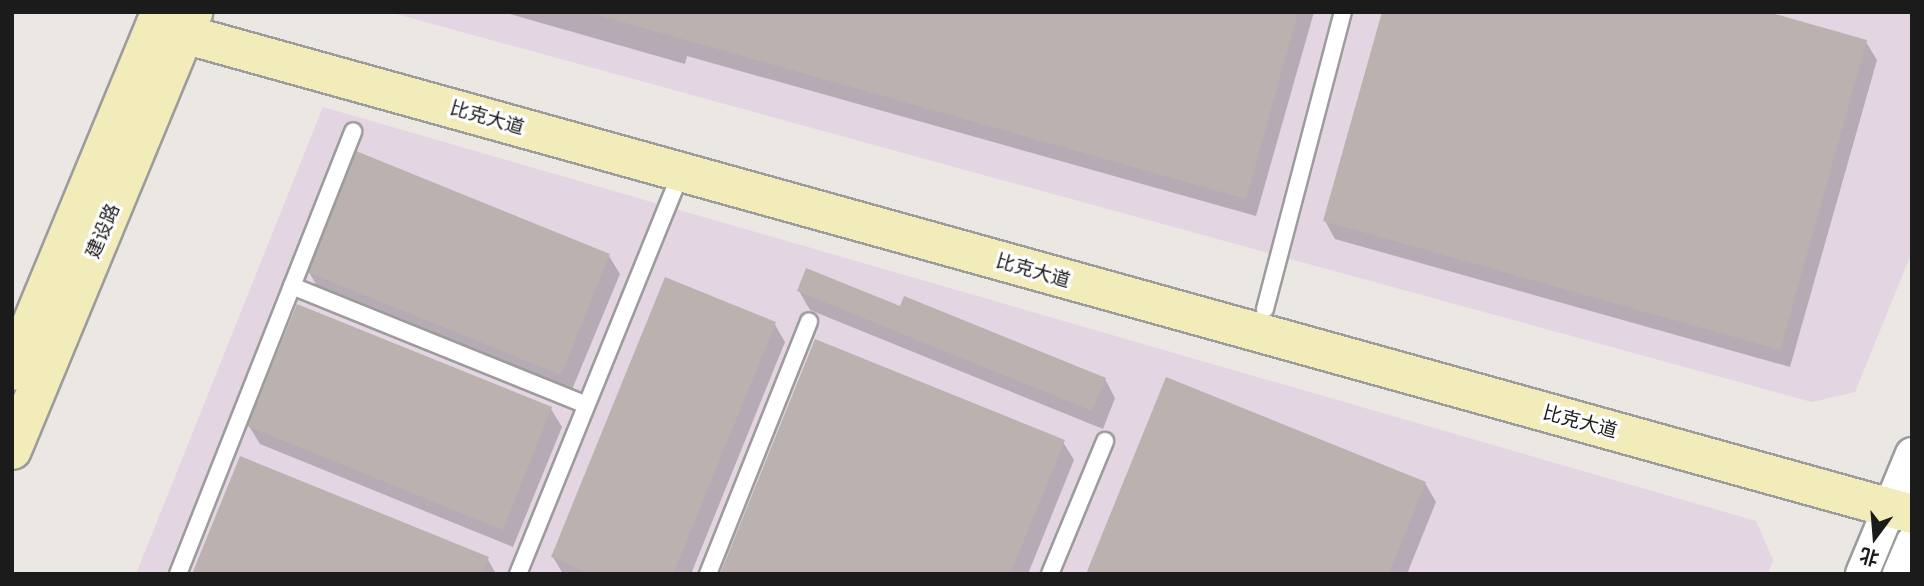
<!DOCTYPE html>
<html>
<head>
<meta charset="utf-8">
<style>
	body { margin:0 }
	#map { position:relative; width:1924px; height:586px; overflow:hidden; background:#ebe7e2; font-family:Ubuntu,"Noto Sans SC",sans-serif }
	div>[style] { position:absolute }
	[style*='--x'] { left:calc(var(--x)*1px); top:calc(var(--y)*1px); width:calc(var(--w)*1px); rotate:calc(var(--a)*1deg) }
	.industrial>* { inset:0; background:#e4d5e3 }
	.shadow>* { inset:0; background:#0003 }
	.building>* { inset:0; background:#bbb2af }
	.roads { filter:drop-shadow(2px 0 #9c9c9c) drop-shadow(-2px 0 #9c9c9c) drop-shadow(0 2px #9c9c9c) drop-shadow(0 -2px #9c9c9c) }
	.service>* { height:16px; margin:-8px; padding:0 8px; transform-origin:8px; border-radius:8px; background:#fff }
	.minor>* { height:32px; margin:-16px; padding:0 16px; transform-origin:16px; border-radius:16px; background:#fff }
	.secondary>* { height:38px; margin:-19px; padding:0 19px; transform-origin:19px; border-radius:19px; background:#f1ecba }
	span { translate:-50% -50%; white-space:nowrap; text-align:center; line-height:1.15; -webkit-text-stroke:6px #fff; paint-order:stroke }
	.street-label { font-size:19px; color:#1b1b1b }
	.frame { position:absolute; inset:0; border:14px solid #1b1b1b; pointer-events:none }
	.north { position:absolute; left:1840px; top:502px; width:70px; height:70px; -webkit-text-stroke:5px #fff; paint-order:stroke; rotate:196deg; font-size:19px; font-weight:700; line-height:28px; text-align:center; color:#1b1b1b }
	.north::after { content:''; display:block; margin:auto; width:24px; height:32px; background:#1b1b1b; clip-path:polygon(50% 0,100% 100%,50% 72%,0 100%) }
</style>
</head>
<body>
<div id="map">
	<div class="industrial">
		<div style="clip-path:polygon(389px 12px,1912px 12px,1912px 252px,1855px 392px,1812px 402px)"></div>
		<div style="clip-path:polygon(323px 107px,1756px 521px,1773px 560px,1768px 574px,136px 574px)"></div>
	</div>
	<div class="shadow">
		<div style="clip-path:polygon(503px 12px,1314px 12px,1256px 216px,687px 56px,685px 64px)"></div>
		<div style="clip-path:polygon(1866px 42px,1877px 60px,1790px 367px,1335px 239px,1325px 221px)"></div>
		<div style="clip-path:polygon(609px 256px,620px 274px,571px 392px,319px 290px,309px 272px)"></div>
		<div style="clip-path:polygon(799px 291px,901px 308px,1105px 379px,1115px 398px,1103px 429px,810px 310px)"></div>
		<div style="clip-path:polygon(774px 323px,785px 342px,691px 574px,563px 574px,553px 557px)"></div>
		<div style="clip-path:polygon(551px 409px,562px 427px,513px 547px,260px 444px,249px 426px)"></div>
		<div style="clip-path:polygon(1063px 442px,1074px 460px,1028px 574px,722px 574px)"></div>
		<div style="clip-path:polygon(1425px 483px,1436px 502px,1407px 574px,1088px 574px)"></div>
		<div style="clip-path:polygon(487px 558px,496px 574px,194px 574px)"></div>
	</div>
	<div class="building">
		<div style="clip-path:polygon(587px 12px,1298px 12px,1246px 199px)"></div>
		<div style="clip-path:polygon(1382px 12px,1768px 12px,1867px 40px,1780px 350px,1323px 221px)"></div>
		<div style="clip-path:polygon(356px 151px,610px 254px,561px 375px,307px 272px)"></div>
		<div style="clip-path:polygon(806px 268px,900px 306px,904px 296px,1106px 378px,1092px 411px,797px 291px)"></div>
		<div style="clip-path:polygon(665px 277px,776px 322px,673px 574px,592px 574px,551px 557px)"></div>
		<div style="clip-path:polygon(297px 304px,552px 407px,503px 530px,247px 426px)"></div>
		<div style="clip-path:polygon(815px 339px,1065px 440px,1010px 574px,720px 574px)"></div>
		<div style="clip-path:polygon(1166px 377px,1426px 482px,1389px 574px,1086px 574px)"></div>
		<div style="clip-path:polygon(240px 456px,489px 557px,482px 574px,192px 574px)"></div>
	</div>
	<div class="roads">
		<div class="service">
			<div style="--x:292;--y:286;--w:317;--a:22"></div>
			<div style="--x:1265;--y:309;--w:307;--a:-75.3"></div>
			<div style="--x:178;--y:574;--w:476;--a:-68.4"></div>
			<div style="--x:518;--y:574;--w:434;--a:-67.9"></div>
			<div style="--x:708;--y:574;--w:272;--a:-68.2"></div>
			<div style="--x:1050;--y:574;--w:144;--a:-67.5"></div>
		</div>
		<div class="minor">
			<div style="--x:1862;--y:574;--w:130;--a:-67.4"></div>
			<div style="--x:1899;--y:574;--w:34;--a:-67"></div>
		</div>
		<div class="secondary">
			<div style="--x:155;--y:26;--w:1824;--a:15.52"></div>
			<div style="--x:12;--y:371;--w:389;--a:-67.5"></div>
			<div style="--x:12;--y:450;--w:474;--a:-67.5"></div>
		</div>
	</div>
	<div class="street-label">
		<span style="left:487px;top:118px;rotate:16deg">比克大道</span>
		<span style="left:103px;top:231px;rotate:-67deg">建设路</span>
		<span style="left:1033px;top:271px;rotate:16deg">比克大道</span>
		<span style="left:1580px;top:422px;rotate:15deg">比克大道</span>
	</div>
	<div class="frame"></div>
	<div class="north">北</div>
</div>
</body>
</html>
